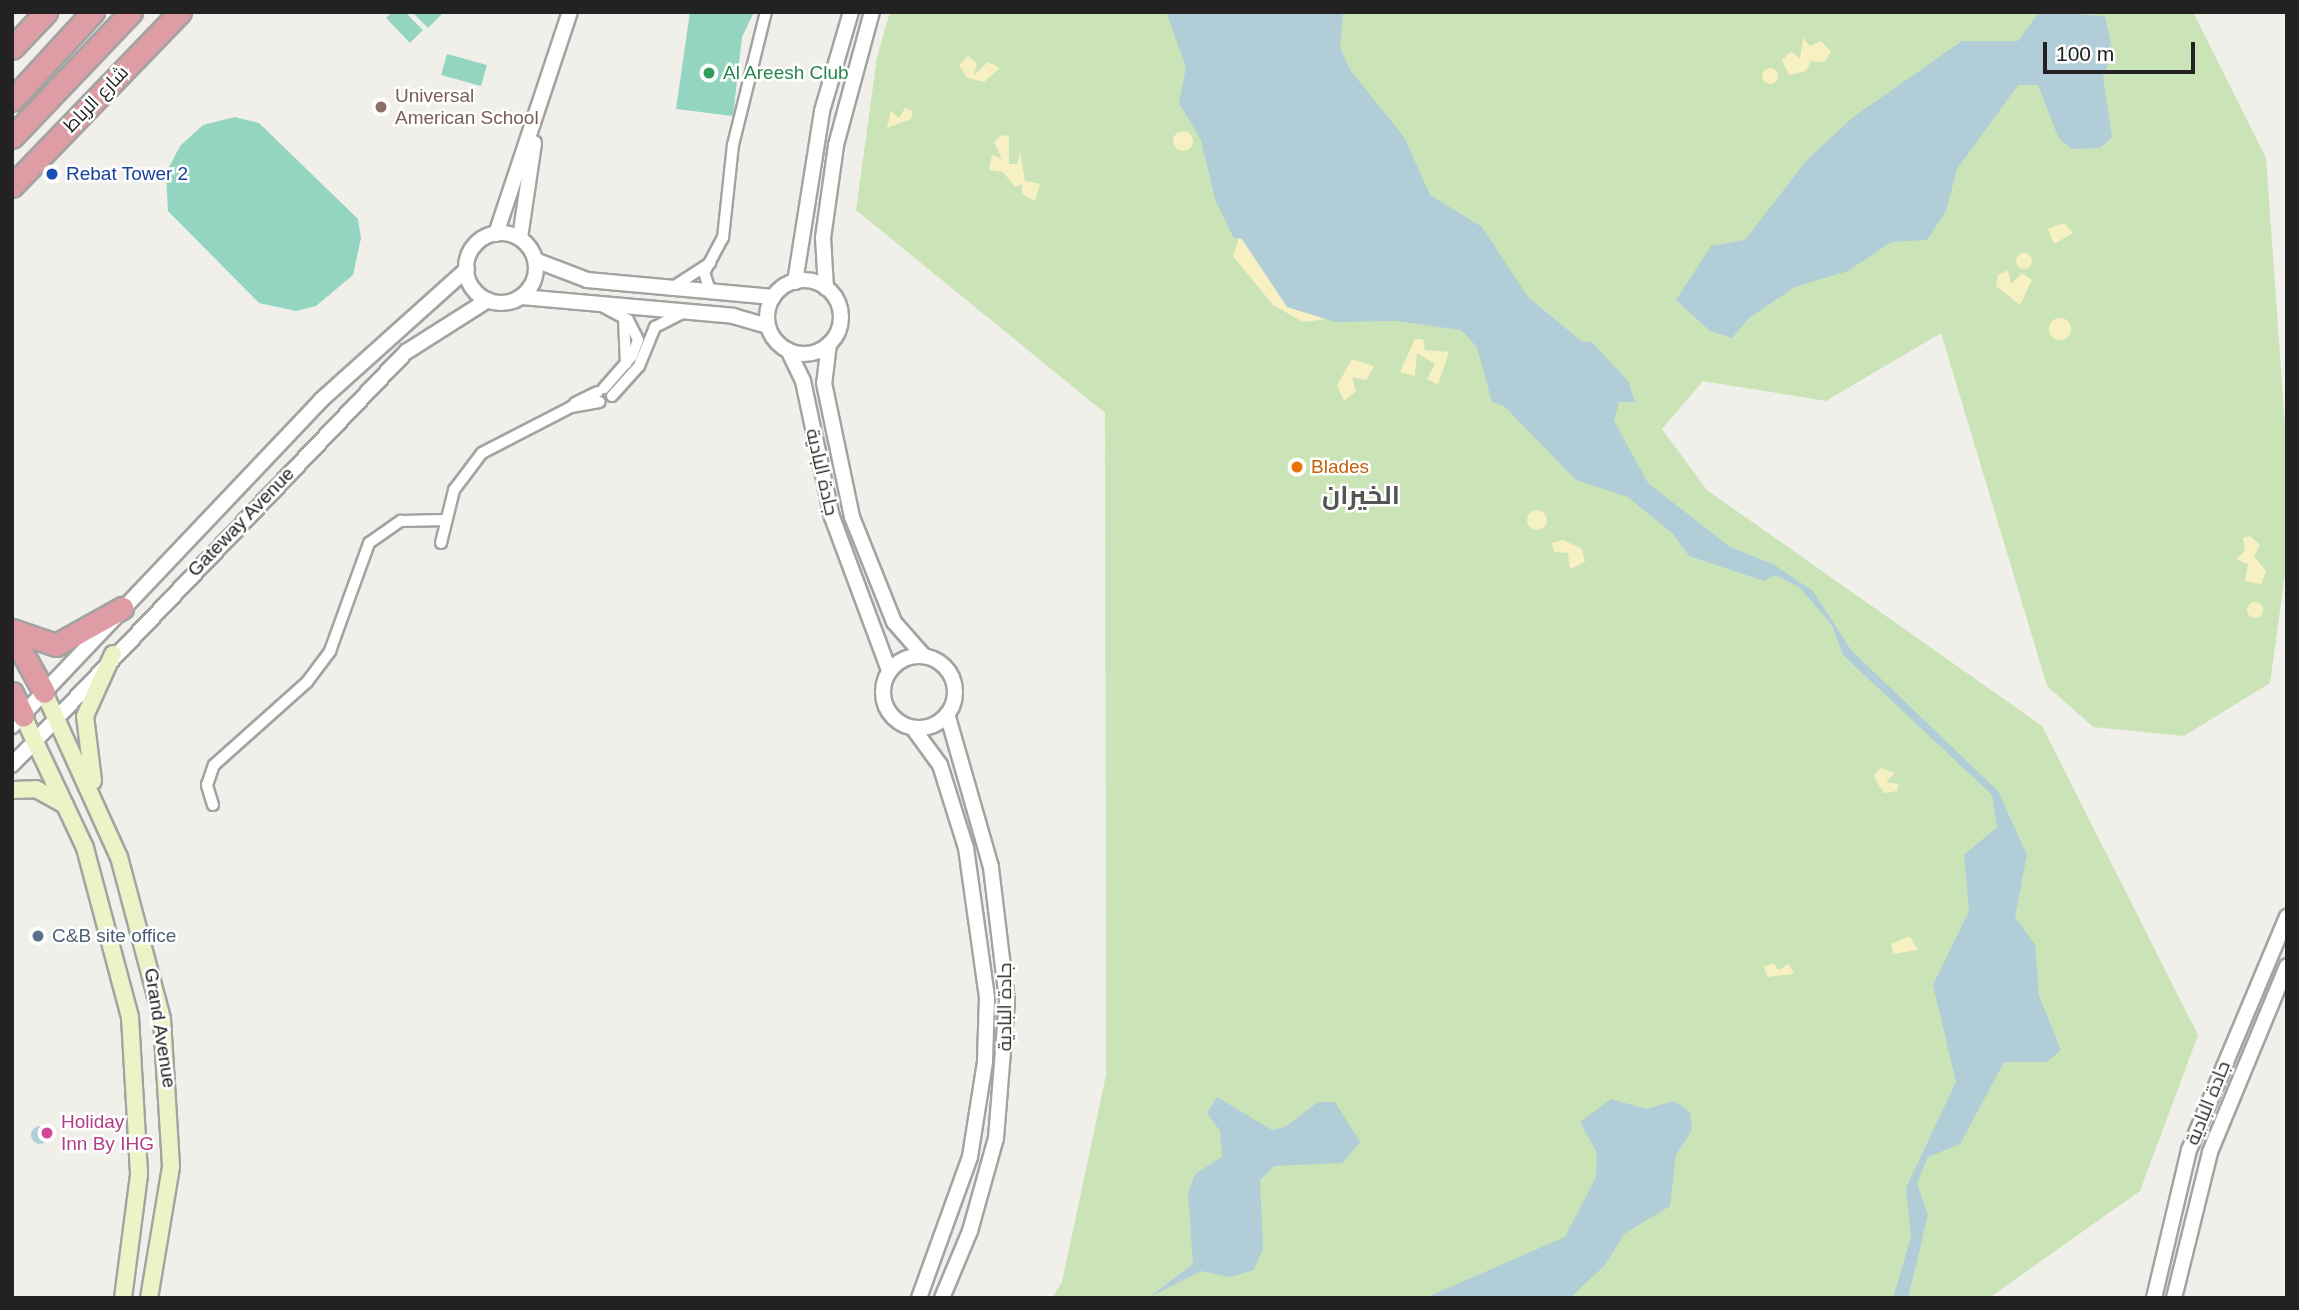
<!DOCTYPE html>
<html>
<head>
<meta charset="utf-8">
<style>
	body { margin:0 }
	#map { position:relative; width:2299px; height:1310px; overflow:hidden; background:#f1efea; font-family:Helvetica,Cairo,sans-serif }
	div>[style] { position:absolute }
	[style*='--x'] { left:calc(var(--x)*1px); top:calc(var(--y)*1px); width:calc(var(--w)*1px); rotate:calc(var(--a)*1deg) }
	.grass>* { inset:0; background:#cae4b7 }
	.sand>* { inset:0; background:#f7f0c2 }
	.round { border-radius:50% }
	.pitch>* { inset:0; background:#93d5c0 }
	.water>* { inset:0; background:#b0cdd8 }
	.roads { filter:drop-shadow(2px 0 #a3a3a3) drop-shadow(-2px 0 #a3a3a3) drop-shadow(0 2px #a3a3a3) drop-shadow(0 -2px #a3a3a3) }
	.minor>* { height:10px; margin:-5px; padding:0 5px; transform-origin:5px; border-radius:5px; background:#fff }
	.tertiary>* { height:14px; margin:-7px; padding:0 7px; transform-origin:7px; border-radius:7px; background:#fff }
	.tertiary>.ring { margin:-7px; padding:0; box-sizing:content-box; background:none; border:14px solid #fff; border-radius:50% }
	.secondary>* { height:16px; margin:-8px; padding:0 8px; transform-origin:8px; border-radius:8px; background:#edf3c6 }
	.motorway>* { height:21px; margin:-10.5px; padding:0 10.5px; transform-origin:10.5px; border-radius:10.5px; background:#de9ca4 }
	.dots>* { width:19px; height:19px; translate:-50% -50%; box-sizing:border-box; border:4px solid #fff; border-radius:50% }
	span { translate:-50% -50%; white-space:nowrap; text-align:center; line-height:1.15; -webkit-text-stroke:5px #fff; paint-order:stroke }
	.leisure-label { font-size:19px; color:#27864d }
	.left { translate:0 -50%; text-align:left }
	.education-label { font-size:19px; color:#785e54 }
	.street-label { font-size:19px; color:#222 }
	.transit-label { font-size:19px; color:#164399 }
	.food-label { font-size:19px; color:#c56008 }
	.service-label { font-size:19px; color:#4e5e75 }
	.hotel-label { font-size:19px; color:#b23c85 }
	.district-label { font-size:26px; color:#555; font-weight:700 }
	.frame { position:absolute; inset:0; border:14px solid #222; pointer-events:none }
	.scale { position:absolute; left:2043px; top:42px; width:152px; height:32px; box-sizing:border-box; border:4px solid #222; border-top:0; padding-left:9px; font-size:21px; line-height:24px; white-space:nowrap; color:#222; -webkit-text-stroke:5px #fff; paint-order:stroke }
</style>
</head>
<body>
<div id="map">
	<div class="grass">
		<div style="clip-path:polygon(890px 12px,2193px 12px,2266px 158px,2287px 454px,2287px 560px,2270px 683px,2184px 736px,2093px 727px,2047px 686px,1941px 333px,1826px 401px,1703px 381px,1662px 429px,1707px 490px,2042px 726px,2198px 1035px,2140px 1191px,1989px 1298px,1052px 1298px,1062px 1282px,1106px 1075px,1105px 413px,856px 210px,877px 57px)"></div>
	</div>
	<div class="sand">
		<div style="clip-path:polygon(1803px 38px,1810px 46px,1821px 41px,1831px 52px,1824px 62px,1811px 61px,1806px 71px,1789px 75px,1782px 60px,1791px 52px,1800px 58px)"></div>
		<div style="clip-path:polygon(968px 56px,977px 63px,974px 75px,988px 62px,1000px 68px,984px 82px,967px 78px,959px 65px)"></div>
		<div class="round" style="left:1762px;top:68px;width:16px;height:16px"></div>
		<div style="clip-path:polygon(905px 108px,913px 111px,911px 119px,887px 128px,891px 111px,899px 118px)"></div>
		<div class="round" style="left:1173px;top:131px;width:20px;height:20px"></div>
		<div style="clip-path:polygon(1002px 135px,1009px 136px,1009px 164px,1017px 164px,1020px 152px,1025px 181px,1040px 184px,1035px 201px,1022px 194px,1022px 184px,1015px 187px,1003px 172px,989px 170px,992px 155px,1002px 159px,994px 142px)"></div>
		<div style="clip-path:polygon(2064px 223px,2073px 233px,2054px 244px,2048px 229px)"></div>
		<div style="clip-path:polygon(1240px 234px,1328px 319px,1303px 322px,1273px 305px,1233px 256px)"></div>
		<div class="round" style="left:2016px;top:253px;width:16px;height:16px"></div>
		<div style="clip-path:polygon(2008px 270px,2011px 284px,2022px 273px,2032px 280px,2020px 305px,1996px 286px,1998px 275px)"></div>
		<div class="round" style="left:2049px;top:318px;width:22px;height:22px"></div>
		<div style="clip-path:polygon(1415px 339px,1423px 339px,1425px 350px,1449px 352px,1438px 385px,1427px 379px,1435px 364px,1417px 353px,1415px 376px,1400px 372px)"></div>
		<div style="clip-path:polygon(1352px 359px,1374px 366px,1366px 380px,1352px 377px,1356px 391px,1344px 401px,1337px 386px)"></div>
		<div class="round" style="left:1527px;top:510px;width:20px;height:20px"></div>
		<div style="clip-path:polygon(2250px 536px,2260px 545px,2254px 556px,2266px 571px,2261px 584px,2245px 581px,2248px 564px,2236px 559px,2245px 551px,2243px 538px)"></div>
		<div style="clip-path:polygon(1563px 540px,1582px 549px,1585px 562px,1570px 569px,1568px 553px,1554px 552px,1552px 543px)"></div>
		<div class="round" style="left:2247px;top:602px;width:16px;height:16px"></div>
		<div style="clip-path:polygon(1881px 768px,1895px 773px,1886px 782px,1899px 784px,1897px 791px,1884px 793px,1877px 782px,1874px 775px)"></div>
		<div style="clip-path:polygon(1910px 936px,1918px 950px,1893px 954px,1891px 944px)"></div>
		<div style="clip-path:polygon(1773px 963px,1778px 970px,1789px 964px,1794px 974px,1768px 977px,1764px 967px)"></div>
	</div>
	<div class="pitch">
		<div style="clip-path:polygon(392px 12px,405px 12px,423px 30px,410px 43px,386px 18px)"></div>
		<div style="clip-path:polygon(412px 12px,444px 12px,428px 28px)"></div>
		<div style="clip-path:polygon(690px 12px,754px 12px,742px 37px,733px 116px,676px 109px)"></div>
		<div style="clip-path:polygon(447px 54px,487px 65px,481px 86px,441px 75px)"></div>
		<div style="clip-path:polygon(235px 117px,259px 123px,358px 219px,361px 238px,353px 275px,316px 306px,296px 311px,259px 303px,168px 211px,166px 173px,180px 146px,203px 125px)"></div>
	</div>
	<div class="water">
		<div style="clip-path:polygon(1166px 12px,1343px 12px,1340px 47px,1350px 70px,1404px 137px,1430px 195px,1482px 227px,1528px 297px,1581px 341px,1592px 342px,1628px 381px,1635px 402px,1619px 402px,1614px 421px,1648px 483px,1730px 547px,1773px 564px,1813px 591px,1851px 650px,1998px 791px,2027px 855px,2015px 917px,2035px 945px,2039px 996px,2061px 1050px,2047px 1062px,2004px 1062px,1960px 1144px,1928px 1157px,1917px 1183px,1928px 1215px,1908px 1298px,1893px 1298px,1911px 1237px,1906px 1188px,1956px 1082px,1933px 985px,1969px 911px,1964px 855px,1997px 827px,1992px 795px,1843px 655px,1832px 625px,1799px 587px,1775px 575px,1764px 581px,1689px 556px,1673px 534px,1628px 497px,1576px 480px,1504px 406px,1492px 402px,1477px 347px,1461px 330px,1397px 321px,1335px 322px,1287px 307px,1242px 239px,1233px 237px,1215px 199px,1201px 140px,1179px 103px,1186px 67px)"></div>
		<div style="clip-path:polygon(2039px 12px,2105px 16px,2113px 55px,2103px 76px,2112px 137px,2100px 148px,2071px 149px,2058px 137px,2038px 85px,2018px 85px,1957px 169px,1946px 211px,1927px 240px,1891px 242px,1848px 271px,1795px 287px,1749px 318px,1732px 338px,1710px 331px,1676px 300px,1711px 246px,1745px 240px,1806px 161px,1852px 118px,1962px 41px,2018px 41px)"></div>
		<div style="clip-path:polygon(1217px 1097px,1272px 1130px,1285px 1127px,1318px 1102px,1335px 1102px,1360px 1142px,1342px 1163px,1274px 1166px,1260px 1180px,1263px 1248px,1254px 1270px,1230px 1277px,1201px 1271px,1148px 1298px,1193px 1264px,1188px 1193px,1195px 1174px,1222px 1157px,1220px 1131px,1207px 1113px)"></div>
		<div style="clip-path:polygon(1611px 1099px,1646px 1109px,1674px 1101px,1690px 1112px,1692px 1130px,1676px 1155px,1670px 1206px,1624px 1234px,1605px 1265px,1570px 1298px,1425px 1298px,1565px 1237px,1596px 1177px,1597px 1153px,1580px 1122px)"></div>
		<div class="round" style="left:31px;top:1126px;width:18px;height:18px"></div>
	</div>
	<div class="roads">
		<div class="minor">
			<div style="--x:670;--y:289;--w:48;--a:-33"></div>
			<div style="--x:711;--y:293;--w:21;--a:-109"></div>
			<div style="--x:704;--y:273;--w:40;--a:-62"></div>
			<div style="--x:723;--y:238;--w:94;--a:-83.9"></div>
			<div style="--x:733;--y:145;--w:137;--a:-76.1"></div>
			<div style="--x:600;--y:305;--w:32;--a:28"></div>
			<div style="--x:628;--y:320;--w:22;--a:63"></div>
			<div style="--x:638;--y:340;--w:17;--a:111"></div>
			<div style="--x:632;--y:356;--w:43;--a:131.2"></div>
			<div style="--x:624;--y:319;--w:45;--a:87.5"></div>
			<div style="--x:612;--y:396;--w:40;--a:-48"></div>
			<div style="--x:639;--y:366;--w:42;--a:-67.7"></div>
			<div style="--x:655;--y:327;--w:33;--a:-27"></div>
			<div style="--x:575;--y:403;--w:25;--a:-26"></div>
			<div style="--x:441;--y:543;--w:55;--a:-76.2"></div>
			<div style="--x:454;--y:490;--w:46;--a:-52.9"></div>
			<div style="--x:482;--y:453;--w:100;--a:-27.3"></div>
			<div style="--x:571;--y:407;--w:29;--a:-10"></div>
			<div style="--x:213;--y:805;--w:21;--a:-107"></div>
			<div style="--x:207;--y:785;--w:21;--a:-71"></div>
			<div style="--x:214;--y:765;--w:125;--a:-41.7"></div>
			<div style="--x:307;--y:682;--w:39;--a:-53"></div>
			<div style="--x:330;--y:651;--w:115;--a:-70.1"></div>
			<div style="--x:369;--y:543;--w:39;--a:-35"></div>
			<div style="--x:401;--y:521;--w:44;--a:-1.3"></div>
		</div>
		<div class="tertiary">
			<div class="ring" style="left:466px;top:233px;width:56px;height:56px"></div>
			<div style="--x:496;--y:234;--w:234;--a:-71.6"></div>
			<div style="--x:520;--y:238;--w:96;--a:-81.6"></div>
			<div style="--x:535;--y:260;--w:56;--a:21"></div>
			<div style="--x:587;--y:280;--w:187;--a:5.2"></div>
			<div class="ring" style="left:767px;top:280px;width:60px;height:60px"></div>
			<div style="--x:795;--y:282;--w:173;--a:-81"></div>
			<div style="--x:822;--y:111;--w:103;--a:-73.7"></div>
			<div style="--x:826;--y:288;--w:50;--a:-93.4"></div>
			<div style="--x:823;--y:238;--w:94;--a:-82"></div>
			<div style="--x:836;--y:145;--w:138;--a:-74.9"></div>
			<div style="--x:522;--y:297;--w:212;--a:5.1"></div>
			<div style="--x:733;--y:316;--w:36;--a:16"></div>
			<div style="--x:829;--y:344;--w:39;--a:97"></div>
			<div style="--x:824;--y:383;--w:137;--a:78.2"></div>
			<div style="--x:852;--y:517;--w:113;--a:68.2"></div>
			<div style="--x:894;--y:622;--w:44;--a:48.7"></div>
			<div style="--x:788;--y:350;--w:34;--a:64"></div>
			<div style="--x:803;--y:381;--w:139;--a:78"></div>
			<div style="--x:832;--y:517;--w:163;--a:69.6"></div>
			<div class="ring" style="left:883px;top:656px;width:58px;height:58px"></div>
			<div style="--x:12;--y:726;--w:449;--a:-46.5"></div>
			<div style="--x:321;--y:400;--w:196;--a:-41.9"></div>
			<div style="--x:913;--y:728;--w:46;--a:53.9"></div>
			<div style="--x:940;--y:765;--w:87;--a:72.6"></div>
			<div style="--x:966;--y:848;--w:150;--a:82"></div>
			<div style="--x:987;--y:997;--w:65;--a:91.8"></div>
			<div style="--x:985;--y:1062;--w:96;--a:99"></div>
			<div style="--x:970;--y:1157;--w:150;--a:109.9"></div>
			<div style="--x:12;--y:765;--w:571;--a:-46.35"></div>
			<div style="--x:406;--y:352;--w:97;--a:-32.4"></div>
			<div style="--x:942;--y:1298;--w:73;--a:-67.3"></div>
			<div style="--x:970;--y:1231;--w:97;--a:-74.4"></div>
			<div style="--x:996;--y:1138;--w:138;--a:-85.4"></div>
			<div style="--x:1007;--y:1000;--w:134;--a:-96.9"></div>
			<div style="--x:991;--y:867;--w:159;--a:-106"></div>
			<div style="--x:2154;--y:1298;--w:152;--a:-76.7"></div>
			<div style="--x:2189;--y:1150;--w:253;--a:-67.2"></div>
			<div style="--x:2174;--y:1298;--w:150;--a:-76.1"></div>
			<div style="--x:2210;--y:1152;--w:201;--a:-67.5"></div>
		</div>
		<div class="secondary">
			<div style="--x:44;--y:692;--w:181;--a:65.6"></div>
			<div style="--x:119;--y:857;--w:168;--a:75.1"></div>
			<div style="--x:162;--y:1019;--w:148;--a:86.5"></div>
			<div style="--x:171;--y:1167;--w:133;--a:99.5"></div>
			<div style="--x:23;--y:716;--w:146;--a:64.8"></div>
			<div style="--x:85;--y:848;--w:175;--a:75.1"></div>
			<div style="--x:130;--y:1017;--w:158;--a:86.7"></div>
			<div style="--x:139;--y:1175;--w:124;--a:97.4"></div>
			<div style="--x:93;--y:781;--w:65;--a:-97"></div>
			<div style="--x:85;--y:716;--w:68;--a:-65.7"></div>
			<div style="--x:12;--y:790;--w:24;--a:-2"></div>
			<div style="--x:36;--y:789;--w:33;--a:29"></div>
		</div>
		<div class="motorway">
			<div style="--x:12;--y:48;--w:50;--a:-46.6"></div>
			<div style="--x:12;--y:100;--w:120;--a:-47.4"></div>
			<div style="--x:12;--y:137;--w:173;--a:-46.4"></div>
			<div style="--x:12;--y:186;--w:242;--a:-46"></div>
			<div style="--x:12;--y:630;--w:46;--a:18.8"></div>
			<div style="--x:56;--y:645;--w:76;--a:-29.3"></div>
			<div style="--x:12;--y:634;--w:66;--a:61.1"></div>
			<div style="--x:12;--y:693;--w:25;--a:64"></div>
		</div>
	</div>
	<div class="dots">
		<div style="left:709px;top:73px;background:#2e9e5b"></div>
		<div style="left:381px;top:107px;background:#8d6e63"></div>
		<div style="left:52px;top:174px;background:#1a4fb4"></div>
		<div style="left:1297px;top:467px;background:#e8710a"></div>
		<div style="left:38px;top:936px;background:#5c6f8a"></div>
		<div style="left:47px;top:1133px;background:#d1479c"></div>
	</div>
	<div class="leisure-label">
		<span class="left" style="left:723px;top:73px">Al Areesh Club</span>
	</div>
	<div class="education-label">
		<span class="left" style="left:395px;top:107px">Universal<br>American School</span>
	</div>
	<div class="street-label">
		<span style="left:96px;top:99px;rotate:-46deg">شارع الرباط</span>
		<span style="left:822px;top:472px;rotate:77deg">جادة البادية</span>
		<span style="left:241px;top:522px;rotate:-46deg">Gateway Avenue</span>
		<span style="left:1005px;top:1007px;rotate:-90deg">جادة البادية</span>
		<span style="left:160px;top:1028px;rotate:81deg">Grand Avenue</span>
		<span style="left:2208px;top:1103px;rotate:-68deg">جادة البادية</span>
	</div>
	<div class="transit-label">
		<span class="left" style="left:66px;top:174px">Rebat Tower 2</span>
	</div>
	<div class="food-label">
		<span class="left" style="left:1311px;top:467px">Blades</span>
	</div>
	<div class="service-label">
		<span class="left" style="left:52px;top:936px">C&amp;B site office</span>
	</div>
	<div class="hotel-label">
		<span class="left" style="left:61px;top:1133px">Holiday<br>Inn By IHG</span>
	</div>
	<div class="district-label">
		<span style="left:1361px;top:496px">الخيران</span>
	</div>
	<div class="frame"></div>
	<div class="scale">100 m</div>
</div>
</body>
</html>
